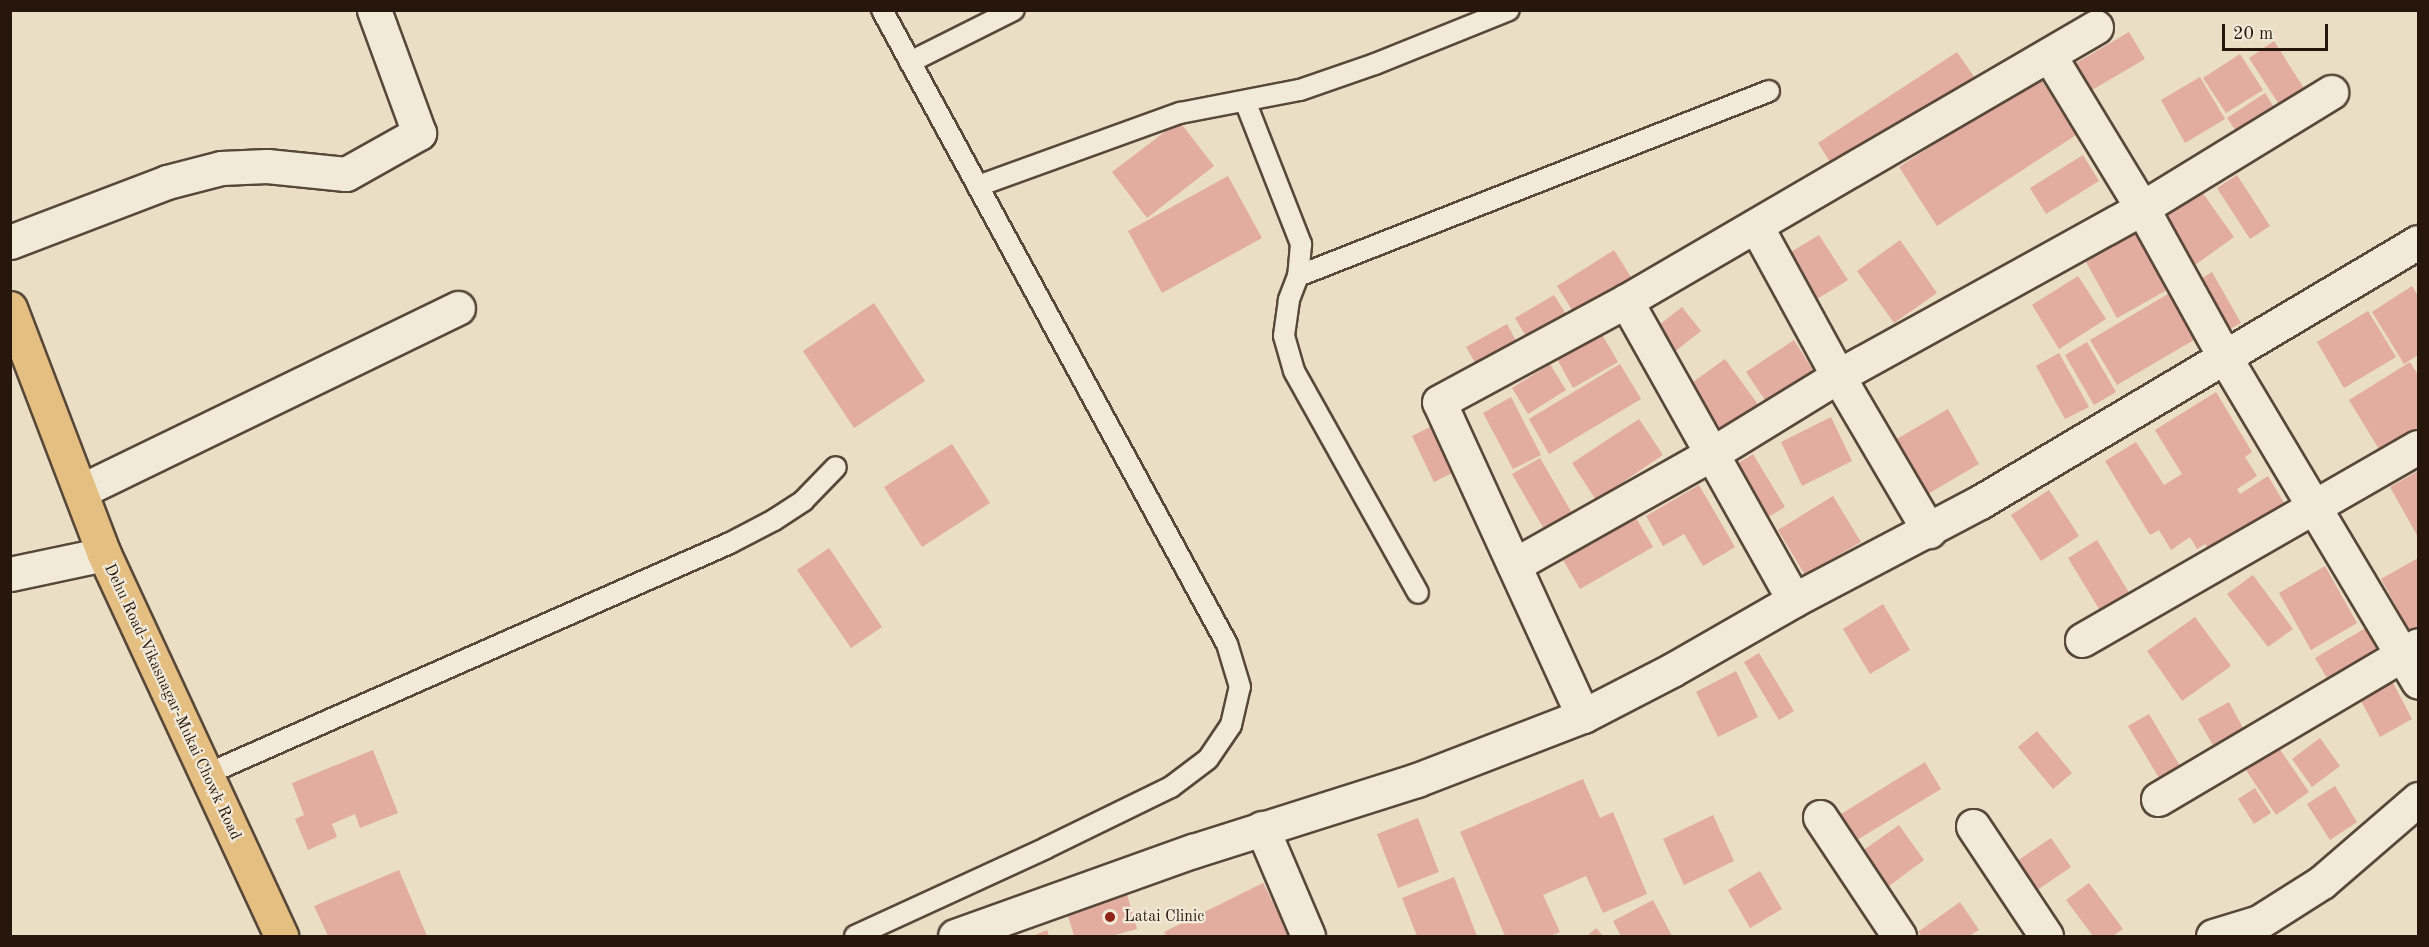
<!DOCTYPE html>
<html>
<head>
<meta charset="utf-8">
<style>
	body { margin:0 }
	#map { position:relative; width:2429px; height:947px; overflow:hidden; background:#eadec5; font-family:"Old Standard TT",serif }
	div>[style] { position:absolute }
	[style*='--x'] { left:calc(var(--x)*1px); top:calc(var(--y)*1px); width:calc(var(--w)*1px); rotate:calc(var(--a)*1deg) }
	.building>* { inset:0; background:#e2ac9e }
	.roads { filter:drop-shadow(2px 0 #58483a) drop-shadow(-2px 0 #58483a) drop-shadow(0 2px #58483a) drop-shadow(0 -2px #58483a) }
	.service>* { height:20px; margin:-10px; padding:0 10px; transform-origin:10px; border-radius:10px; background:#f1ead9 }
	.minor>* { height:33px; margin:-16.5px; padding:0 16.5px; transform-origin:16.5px; border-radius:16.5px; background:#f1ead9 }
	.tertiary>* { height:33px; margin:-16.5px; padding:0 16.5px; transform-origin:16.5px; border-radius:16.5px; background:#f1ead9 }
	.primary>* { height:33px; margin:-16.5px; padding:0 16.5px; transform-origin:16.5px; border-radius:16.5px; background:#e5bf82 }
	.dots>* { width:16px; height:16px; translate:-50% -50%; box-sizing:border-box; border:3px solid #f1ead9; border-radius:50% }
	span { translate:-50% -50%; white-space:nowrap; text-align:center; line-height:1.15; -webkit-text-stroke:4.5px #f1ead9; paint-order:stroke }
	.street-label { font-size:16px; color:#27160b }
	.poi-label { font-size:16px; color:#27160b }
	.left { translate:0 -50%; text-align:left }
	.frame { position:absolute; inset:0; border:12px solid #27160b; pointer-events:none }
	.scale { position:absolute; left:2222px; top:24px; width:106px; height:27px; box-sizing:border-box; border:3px solid #27160b; border-top:0; padding-left:8px; font-size:18px; line-height:21px; white-space:nowrap; color:#27160b; -webkit-text-stroke:4px #f1ead9; paint-order:stroke }
</style>
</head>
<body>
<div id="map">
	<div class="building">
		<div style="clip-path:polygon(2129px 32px,2145px 59px,2092px 90px,2076px 63px)"></div>
		<div style="clip-path:polygon(2274px 41px,2307px 93px,2282px 109px,2249px 58px)"></div>
		<div style="clip-path:polygon(1957px 52px,1977px 81px,1837px 173px,1818px 143px)"></div>
		<div style="clip-path:polygon(2240px 54px,2263px 90px,2226px 113px,2203px 78px)"></div>
		<div style="clip-path:polygon(2039px 76px,2076px 135px,1937px 226px,1899px 167px)"></div>
		<div style="clip-path:polygon(2200px 77px,2225px 119px,2185px 143px,2161px 100px)"></div>
		<div style="clip-path:polygon(2265px 93px,2277px 112px,2240px 137px,2227px 118px)"></div>
		<div style="clip-path:polygon(1179px 121px,1214px 166px,1147px 218px,1112px 172px)"></div>
		<div style="clip-path:polygon(2083px 155px,2099px 181px,2046px 214px,2030px 188px)"></div>
		<div style="clip-path:polygon(2237px 175px,2270px 226px,2250px 239px,2217px 188px)"></div>
		<div style="clip-path:polygon(1228px 176px,1262px 238px,1162px 293px,1128px 231px)"></div>
		<div style="clip-path:polygon(2197px 185px,2234px 237px,2195px 265px,2158px 213px)"></div>
		<div style="clip-path:polygon(2130px 223px,2167px 290px,2117px 318px,2080px 251px)"></div>
		<div style="clip-path:polygon(1819px 235px,1848px 280px,1809px 304px,1781px 258px)"></div>
		<div style="clip-path:polygon(1900px 240px,1937px 293px,1894px 323px,1857px 271px)"></div>
		<div style="clip-path:polygon(1614px 250px,1631px 277px,1574px 313px,1557px 286px)"></div>
		<div style="clip-path:polygon(2212px 272px,2241px 323px,2219px 335px,2191px 285px)"></div>
		<div style="clip-path:polygon(2078px 276px,2106px 319px,2059px 349px,2032px 305px)"></div>
		<div style="clip-path:polygon(2412px 286px,2418px 296px,2418px 355px,2404px 364px,2372px 312px)"></div>
		<div style="clip-path:polygon(2173px 291px,2199px 337px,2117px 385px,2090px 340px)"></div>
		<div style="clip-path:polygon(1554px 295px,1566px 314px,1527px 338px,1515px 318px)"></div>
		<div style="clip-path:polygon(874px 303px,925px 381px,854px 428px,803px 351px)"></div>
		<div style="clip-path:polygon(1682px 307px,1701px 331px,1673px 353px,1654px 329px)"></div>
		<div style="clip-path:polygon(2368px 311px,2396px 357px,2344px 388px,2317px 342px)"></div>
		<div style="clip-path:polygon(1507px 324px,1517px 343px,1477px 366px,1466px 347px)"></div>
		<div style="clip-path:polygon(1600px 331px,1618px 362px,1573px 388px,1556px 357px)"></div>
		<div style="clip-path:polygon(1794px 340px,1816px 375px,1769px 406px,1746px 372px)"></div>
		<div style="clip-path:polygon(2087px 342px,2116px 392px,2094px 405px,2065px 355px)"></div>
		<div style="clip-path:polygon(2059px 353px,2089px 407px,2065px 419px,2036px 366px)"></div>
		<div style="clip-path:polygon(1725px 359px,1762px 410px,1718px 441px,1682px 390px)"></div>
		<div style="clip-path:polygon(2410px 362px,2418px 375px,2418px 431px,2382px 454px,2349px 400px)"></div>
		<div style="clip-path:polygon(1550px 364px,1566px 390px,1528px 414px,1512px 388px)"></div>
		<div style="clip-path:polygon(1620px 364px,1641px 399px,1549px 454px,1529px 419px)"></div>
		<div style="clip-path:polygon(2216px 392px,2252px 452px,2245px 457px,2257px 476px,2237px 489px,2240px 494px,2268px 476px,2286px 506px,2210px 552px,2205px 544px,2197px 549px,2190px 537px,2171px 550px,2159px 530px,2150px 535px,2105px 461px,2136px 442px,2164px 485px,2182px 474px,2155px 430px)"></div>
		<div style="clip-path:polygon(1511px 397px,1541px 455px,1513px 469px,1483px 413px)"></div>
		<div style="clip-path:polygon(1948px 409px,1979px 464px,1921px 498px,1890px 443px)"></div>
		<div style="clip-path:polygon(1831px 417px,1852px 461px,1802px 486px,1781px 442px)"></div>
		<div style="clip-path:polygon(1639px 419px,1663px 455px,1596px 500px,1572px 463px)"></div>
		<div style="clip-path:polygon(1436px 424px,1458px 470px,1434px 482px,1412px 436px)"></div>
		<div style="clip-path:polygon(952px 444px,990px 503px,922px 547px,884px 487px)"></div>
		<div style="clip-path:polygon(1753px 454px,1785px 507px,1758px 523px,1727px 470px)"></div>
		<div style="clip-path:polygon(1540px 458px,1576px 520px,1548px 536px,1512px 474px)"></div>
		<div style="clip-path:polygon(2418px 471px,2418px 537px,2390px 487px)"></div>
		<div style="clip-path:polygon(1699px 485px,1735px 547px,1703px 566px,1684px 534px,1663px 546px,1646px 516px)"></div>
		<div style="clip-path:polygon(2049px 490px,2079px 536px,2041px 561px,2011px 515px)"></div>
		<div style="clip-path:polygon(1833px 496px,1861px 542px,1805px 575px,1778px 530px)"></div>
		<div style="clip-path:polygon(1636px 518px,1653px 547px,1580px 589px,1563px 560px)"></div>
		<div style="clip-path:polygon(2097px 540px,2133px 599px,2104px 617px,2068px 558px)"></div>
		<div style="clip-path:polygon(829px 548px,882px 627px,851px 648px,797px 570px)"></div>
		<div style="clip-path:polygon(2418px 558px,2418px 629px,2411px 633px,2381px 579px)"></div>
		<div style="clip-path:polygon(2325px 566px,2357px 623px,2311px 650px,2279px 593px)"></div>
		<div style="clip-path:polygon(2253px 575px,2293px 629px,2268px 647px,2227px 594px)"></div>
		<div style="clip-path:polygon(1883px 604px,1910px 650px,1870px 674px,1843px 629px)"></div>
		<div style="clip-path:polygon(2195px 617px,2231px 666px,2182px 701px,2147px 651px)"></div>
		<div style="clip-path:polygon(2369px 626px,2388px 658px,2334px 690px,2315px 658px)"></div>
		<div style="clip-path:polygon(1759px 653px,1794px 711px,1779px 720px,1744px 662px)"></div>
		<div style="clip-path:polygon(1736px 671px,1758px 717px,1718px 737px,1696px 692px)"></div>
		<div style="clip-path:polygon(2389px 675px,2412px 719px,2380px 737px,2357px 693px)"></div>
		<div style="clip-path:polygon(2229px 702px,2249px 739px,2219px 756px,2198px 719px)"></div>
		<div style="clip-path:polygon(2149px 714px,2186px 776px,2165px 788px,2128px 726px)"></div>
		<div style="clip-path:polygon(2037px 731px,2072px 773px,2053px 789px,2018px 747px)"></div>
		<div style="clip-path:polygon(2320px 738px,2340px 766px,2312px 787px,2292px 759px)"></div>
		<div style="clip-path:polygon(2279px 748px,2309px 792px,2276px 815px,2246px 770px)"></div>
		<div style="clip-path:polygon(373px 750px,398px 813px,360px 828px,355px 814px,332px 824px,337px 837px,308px 850px,295px 819px,304px 815px,292px 783px)"></div>
		<div style="clip-path:polygon(1925px 762px,1941px 789px,1857px 840px,1841px 814px)"></div>
		<div style="clip-path:polygon(1583px 779px,1600px 818px,1613px 812px,1647px 894px,1603px 913px,1586px 876px,1543px 895px,1560px 932px,1550px 936px,1505px 936px,1460px 832px)"></div>
		<div style="clip-path:polygon(2335px 786px,2357px 822px,2330px 840px,2307px 804px)"></div>
		<div style="clip-path:polygon(2255px 788px,2271px 813px,2254px 824px,2238px 799px)"></div>
		<div style="clip-path:polygon(1713px 815px,1734px 861px,1684px 885px,1663px 839px)"></div>
		<div style="clip-path:polygon(1418px 818px,1439px 872px,1398px 888px,1377px 834px)"></div>
		<div style="clip-path:polygon(1899px 825px,1924px 860px,1877px 895px,1851px 859px)"></div>
		<div style="clip-path:polygon(2051px 838px,2071px 867px,2030px 895px,2010px 866px)"></div>
		<div style="clip-path:polygon(399px 870px,427px 936px,328px 936px,314px 906px)"></div>
		<div style="clip-path:polygon(1760px 871px,1782px 909px,1750px 928px,1728px 890px)"></div>
		<div style="clip-path:polygon(1454px 877px,1477px 936px,1417px 936px,1402px 898px)"></div>
		<div style="clip-path:polygon(1263px 883px,1290px 936px,1166px 936px,1164px 932px)"></div>
		<div style="clip-path:polygon(2089px 883px,2123px 929px,2113px 936px,2093px 936px,2066px 900px)"></div>
		<div style="clip-path:polygon(1127px 894px,1137px 929px,1111px 936px,1074px 936px,1067px 912px)"></div>
		<div style="clip-path:polygon(1653px 900px,1672px 936px,1621px 936px,1613px 921px)"></div>
		<div style="clip-path:polygon(1960px 902px,1979px 930px,1969px 936px,1922px 936px,1918px 932px)"></div>
		<div style="clip-path:polygon(1596px 928px,1603px 936px,1587px 936px)"></div>
		<div style="clip-path:polygon(1047px 930px,1049px 936px,1033px 936px)"></div>
	</div>
	<div class="roads">
		<div class="service">
			<div style="--x:910;--y:62;--w:116;--a:-26.6"></div>
			<div style="--x:1245;--y:101;--w:154;--a:68.6"></div>
			<div style="--x:1301;--y:244;--w:32;--a:95"></div>
			<div style="--x:1298;--y:276;--w:26;--a:111"></div>
			<div style="--x:1289;--y:300;--w:36;--a:98"></div>
			<div style="--x:1284;--y:336;--w:36;--a:74"></div>
			<div style="--x:1294;--y:371;--w:254;--a:60.8"></div>
			<div style="--x:978;--y:186;--w:215;--a:-19.9"></div>
			<div style="--x:1180;--y:113;--w:122;--a:-10.9"></div>
			<div style="--x:1300;--y:90;--w:79;--a:-19.1"></div>
			<div style="--x:1375;--y:64;--w:144;--a:-21.9"></div>
			<div style="--x:1298;--y:276;--w:506;--a:-21.44"></div>
			<div style="--x:205;--y:775;--w:574;--a:-23.84"></div>
			<div style="--x:730;--y:543;--w:50;--a:-27.6"></div>
			<div style="--x:774;--y:520;--w:35;--a:-33"></div>
			<div style="--x:803;--y:501;--w:47;--a:-45.9"></div>
			<div style="--x:855;--y:936;--w:210;--a:-24.7"></div>
			<div style="--x:1046;--y:848;--w:139;--a:-26"></div>
			<div style="--x:1171;--y:787;--w:46;--a:-37.1"></div>
			<div style="--x:1208;--y:759;--w:41;--a:-55.9"></div>
			<div style="--x:1231;--y:725;--w:39;--a:-77"></div>
			<div style="--x:1240;--y:687;--w:45;--a:-106.8"></div>
			<div style="--x:1227;--y:644;--w:722;--a:-118.55"></div>
		</div>
		<div class="minor">
			<div style="--x:2049;--y:55;--w:179;--a:58.7"></div>
			<div style="--x:2142;--y:208;--w:169;--a:61"></div>
			<div style="--x:2224;--y:356;--w:379;--a:59.2"></div>
			<div style="--x:1756;--y:226;--w:171;--a:61.3"></div>
			<div style="--x:1838;--y:376;--w:180;--a:59.6"></div>
			<div style="--x:10;--y:242;--w:168;--a:-20.9"></div>
			<div style="--x:167;--y:182;--w:56;--a:-14.5"></div>
			<div style="--x:221;--y:168;--w:46;--a:-2.5"></div>
			<div style="--x:267;--y:166;--w:79;--a:5.8"></div>
			<div style="--x:346;--y:174;--w:84;--a:-29.3"></div>
			<div style="--x:419;--y:133;--w:131;--a:-110.1"></div>
			<div style="--x:1626;--y:301;--w:343;--a:60.7"></div>
			<div style="--x:81;--y:491;--w:419;--a:-25.9"></div>
			<div style="--x:1514;--y:565;--w:228;--a:-29.4"></div>
			<div style="--x:1713;--y:453;--w:147;--a:-31.6"></div>
			<div style="--x:1838;--y:376;--w:347;--a:-28.9"></div>
			<div style="--x:2142;--y:208;--w:222;--a:-31.5"></div>
			<div style="--x:2082;--y:640;--w:387;--a:-29.9"></div>
			<div style="--x:1583;--y:716;--w:345;--a:-114.6"></div>
			<div style="--x:1439;--y:402;--w:213;--a:-28.4"></div>
			<div style="--x:1626;--y:301;--w:544;--a:-30.24"></div>
			<div style="--x:2158;--y:799;--w:302;--a:-30.6"></div>
			<div style="--x:1820;--y:817;--w:143;--a:56.4"></div>
			<div style="--x:1973;--y:826;--w:132;--a:56.4"></div>
			<div style="--x:1262;--y:828;--w:117;--a:66.9"></div>
			<div style="--x:955;--y:936;--w:253;--a:-19.7"></div>
			<div style="--x:1193;--y:851;--w:235;--a:-17.6"></div>
			<div style="--x:1417;--y:780;--w:178;--a:-21.1"></div>
			<div style="--x:1583;--y:716;--w:100;--a:-27.3"></div>
			<div style="--x:1672;--y:670;--w:141;--a:-29.8"></div>
			<div style="--x:1794;--y:600;--w:210;--a:-27.8"></div>
			<div style="--x:1980;--y:502;--w:509;--a:-30.69"></div>
			<div style="--x:2213;--y:936;--w:48;--a:-16.9"></div>
			<div style="--x:2259;--y:922;--w:75;--a:-32.4"></div>
			<div style="--x:2322;--y:882;--w:127;--a:-40.8"></div>
		</div>
		<div class="tertiary">
			<div style="--x:10;--y:574;--w:96;--a:-12"></div>
		</div>
		<div class="primary">
			<div style="--x:10;--y:308;--w:263;--a:69.1"></div>
			<div style="--x:104;--y:554;--w:421;--a:65.1"></div>
		</div>
	</div>
	<div class="dots">
		<div style="left:1110px;top:917px;background:#8f2418"></div>
	</div>
	<div class="street-label">
		<span style="left:172px;top:702px;rotate:65deg">Dehu Road-Vikasnagar-Mukai Chowk Road</span>
	</div>
	<div class="poi-label">
		<span class="left" style="left:1124px;top:917px">Latai Clinic</span>
	</div>
	<div class="frame"></div>
	<div class="scale">20 m</div>
</div>
</body>
</html>
